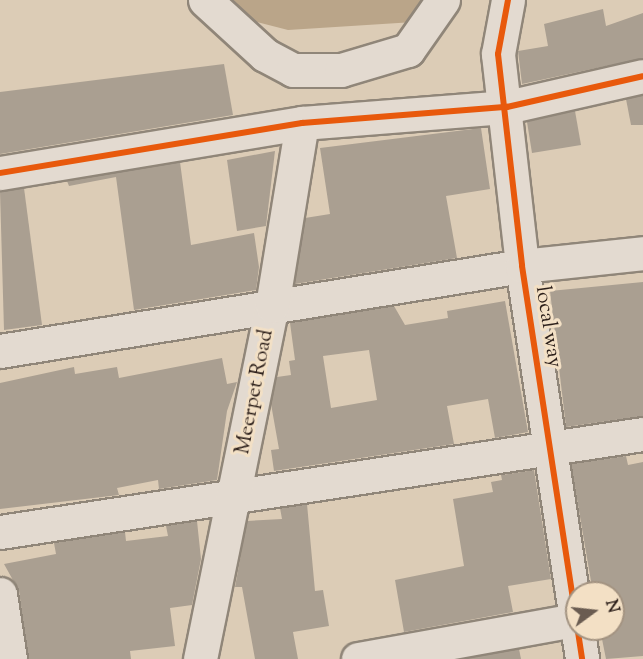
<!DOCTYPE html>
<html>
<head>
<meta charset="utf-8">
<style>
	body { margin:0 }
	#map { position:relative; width:643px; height:659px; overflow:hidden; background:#dcccb6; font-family:"Sorts Mill Goudy",serif }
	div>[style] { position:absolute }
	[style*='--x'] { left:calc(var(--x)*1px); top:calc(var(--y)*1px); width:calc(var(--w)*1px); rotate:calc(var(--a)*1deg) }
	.water>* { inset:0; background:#baa589 }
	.building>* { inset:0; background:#aa9f91 }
	.roads { filter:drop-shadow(2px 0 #908679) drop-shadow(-2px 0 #908679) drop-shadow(0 2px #908679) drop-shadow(0 -2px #908679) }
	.minor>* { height:33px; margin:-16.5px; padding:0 16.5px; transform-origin:16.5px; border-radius:16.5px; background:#e3dad0 }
	.cycleway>* { height:6px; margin:-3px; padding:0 3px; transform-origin:3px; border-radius:3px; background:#e8590c }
	span { translate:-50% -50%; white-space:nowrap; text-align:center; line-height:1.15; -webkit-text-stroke:6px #f3e0c5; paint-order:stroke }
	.street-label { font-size:21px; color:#2c1f1a }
	.north { position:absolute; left:565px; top:581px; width:60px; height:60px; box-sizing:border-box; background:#f3e0c5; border:2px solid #a39381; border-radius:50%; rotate:75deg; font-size:16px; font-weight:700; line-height:24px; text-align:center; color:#2c1f1a }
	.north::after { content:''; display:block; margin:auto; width:21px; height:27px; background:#6a5c51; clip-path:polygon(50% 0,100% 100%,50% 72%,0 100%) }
</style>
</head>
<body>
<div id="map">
	<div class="water">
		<div style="clip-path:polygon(225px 0,437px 0,414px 22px,288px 30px,249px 20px)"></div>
	</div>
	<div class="building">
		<div style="clip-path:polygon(603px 9px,606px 26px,643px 13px,643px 58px,522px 84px,518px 51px,548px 46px,544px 24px)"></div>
		<div style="clip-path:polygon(224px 64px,233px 115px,0 154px,0 92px)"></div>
		<div style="clip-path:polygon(643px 95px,643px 125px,631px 125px,626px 99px)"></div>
		<div style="clip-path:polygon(575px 111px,581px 145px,532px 153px,527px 122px)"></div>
		<div style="clip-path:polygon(481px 128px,490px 189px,446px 196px,457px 258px,295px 284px,305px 218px,330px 214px,320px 148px)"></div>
		<div style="clip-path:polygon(275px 151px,266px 226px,237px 231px,227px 160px)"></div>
		<div style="clip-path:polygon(180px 162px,191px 245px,254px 233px,259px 267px,256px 290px,134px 310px,116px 177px,69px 186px,67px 181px)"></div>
		<div style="clip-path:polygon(24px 188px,42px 325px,4px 330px,0 191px)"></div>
		<div style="clip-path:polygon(643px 282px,643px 416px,566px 427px,550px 291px)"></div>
		<div style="clip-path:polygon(evenodd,505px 301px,528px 432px,495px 438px,488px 399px,447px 406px,454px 444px,274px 471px,271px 450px,279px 449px,271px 404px,277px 377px,291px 375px,289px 361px,295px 360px,290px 323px,394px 306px,405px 325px,448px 318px,447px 311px,505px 301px,369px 350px,377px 400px,331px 408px,323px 356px,369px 350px)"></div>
		<div style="clip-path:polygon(222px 358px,227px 384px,237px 382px,227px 411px,217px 480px,159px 489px,158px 480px,117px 488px,119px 495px,0 509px,0 383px,74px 367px,75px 374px,117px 367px,119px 378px)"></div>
		<div style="clip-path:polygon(626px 456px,628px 465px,643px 462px,643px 656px,606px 659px,600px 629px,613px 629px,613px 593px,593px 593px,571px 464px)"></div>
		<div style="clip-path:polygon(534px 470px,551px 579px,508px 586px,513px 612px,404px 632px,395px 580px,464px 566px,453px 499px,493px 492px,491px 482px,502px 480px,501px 475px)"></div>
		<div style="clip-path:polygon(307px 504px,315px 591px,323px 590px,329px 626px,293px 632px,298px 659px,255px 659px,242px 587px,235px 587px,247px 521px,282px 519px,280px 508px)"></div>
		<div style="clip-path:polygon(197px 521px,201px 559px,192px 605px,170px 608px,175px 646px,130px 651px,131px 659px,28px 659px,19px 591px,4px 564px,56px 554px,54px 543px,125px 532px,126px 541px,168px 536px,166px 526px)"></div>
		<div style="clip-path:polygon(519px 649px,521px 659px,466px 659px)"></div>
	</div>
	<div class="roads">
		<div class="minor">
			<div style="--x:205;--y:0;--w:81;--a:42.5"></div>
			<div style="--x:265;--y:55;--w:32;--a:28"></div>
			<div style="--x:293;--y:70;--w:48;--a:0"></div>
			<div style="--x:341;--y:70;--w:70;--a:-16.6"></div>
			<div style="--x:408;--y:50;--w:61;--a:-55"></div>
			<div style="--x:508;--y:0;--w:55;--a:100.5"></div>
			<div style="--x:498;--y:54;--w:213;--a:83.5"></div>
			<div style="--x:522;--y:266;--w:398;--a:81.3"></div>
			<div style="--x:0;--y:173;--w:306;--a:-9.4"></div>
			<div style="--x:302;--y:123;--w:206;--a:-4.5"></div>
			<div style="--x:507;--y:107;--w:139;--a:-12.8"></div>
			<div style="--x:0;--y:351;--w:529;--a:-9.25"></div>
			<div style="--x:522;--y:266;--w:122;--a:-6.1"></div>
			<div style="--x:0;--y:532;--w:650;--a:-8.67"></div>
			<div style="--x:0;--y:594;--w:66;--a:81.3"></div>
			<div style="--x:200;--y:659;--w:360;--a:-78.5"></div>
			<div style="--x:272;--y:306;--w:185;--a:-80.7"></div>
			<div style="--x:358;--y:659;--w:220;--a:-10.2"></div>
		</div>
	</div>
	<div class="cycleway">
		<div style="--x:508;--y:0;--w:55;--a:100.5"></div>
		<div style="--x:498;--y:54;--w:213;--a:83.5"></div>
		<div style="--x:522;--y:266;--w:398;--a:81.3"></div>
		<div style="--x:0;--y:173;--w:306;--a:-9.4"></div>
		<div style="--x:302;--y:123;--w:206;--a:-4.5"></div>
		<div style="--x:507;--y:107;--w:139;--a:-12.8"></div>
	</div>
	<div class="street-label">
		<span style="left:548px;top:327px;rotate:81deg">local way</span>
		<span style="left:255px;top:392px;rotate:-79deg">Meerpet Road</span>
	</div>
	<div class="north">N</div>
</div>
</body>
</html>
